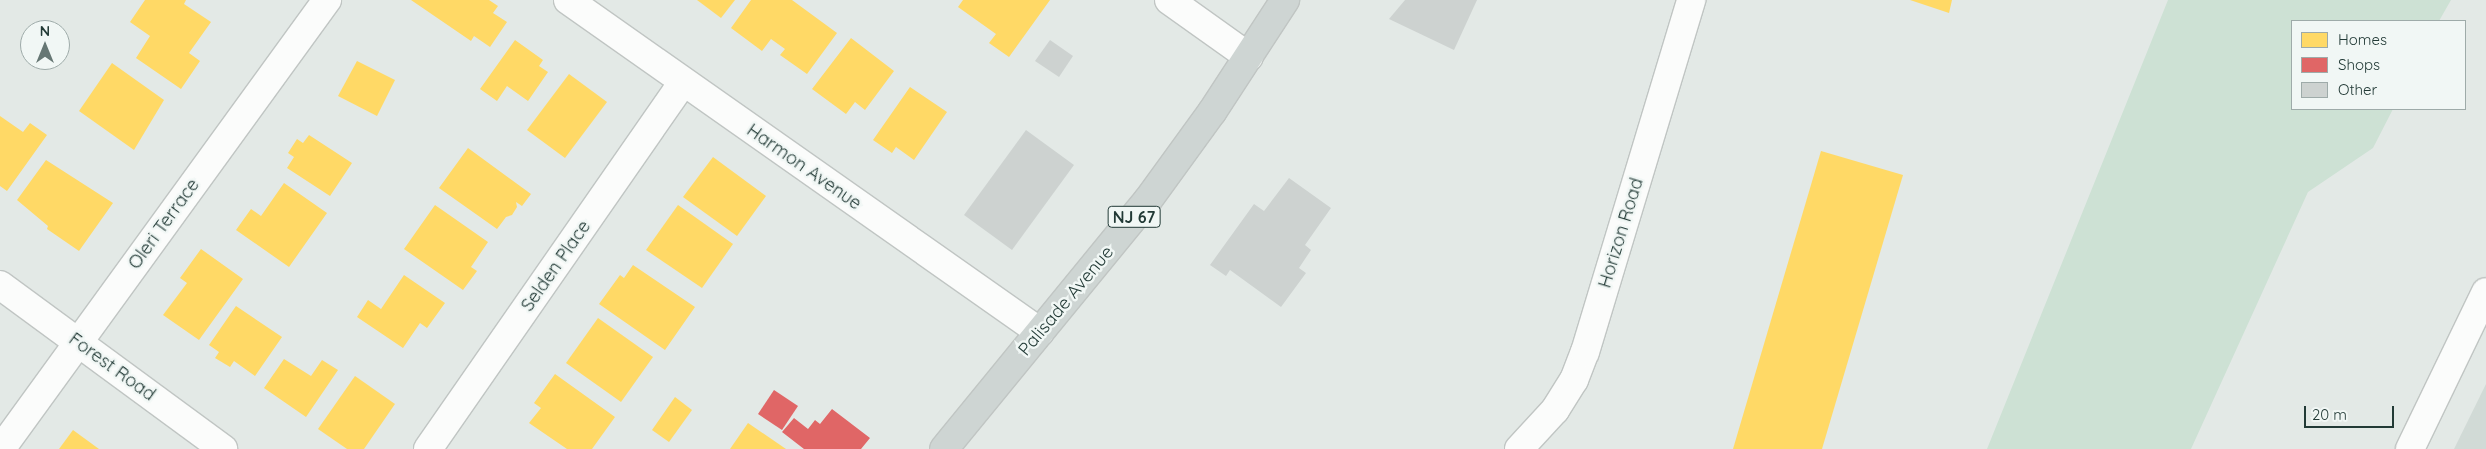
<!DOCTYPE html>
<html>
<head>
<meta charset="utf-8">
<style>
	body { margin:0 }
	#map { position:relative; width:2486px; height:449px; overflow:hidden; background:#e3e9e6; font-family:Quicksand,sans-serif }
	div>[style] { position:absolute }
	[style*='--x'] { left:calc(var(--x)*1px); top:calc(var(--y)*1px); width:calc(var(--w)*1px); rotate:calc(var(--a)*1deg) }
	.built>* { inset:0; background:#d1dad6 }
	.green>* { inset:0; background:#cde1d4 }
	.homes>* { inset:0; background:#ffd966 }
	.shops>* { inset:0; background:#e06666 }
	.building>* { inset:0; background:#cdd2d0 }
	.roads { filter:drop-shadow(1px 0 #c0c5c3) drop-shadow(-1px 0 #c0c5c3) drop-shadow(0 1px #c0c5c3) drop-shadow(0 -1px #c0c5c3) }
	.street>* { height:28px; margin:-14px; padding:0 14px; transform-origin:14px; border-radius:14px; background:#fbfcfb }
	.primary>* { height:28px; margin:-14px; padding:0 14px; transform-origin:14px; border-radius:14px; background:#ced5d3 }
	span { translate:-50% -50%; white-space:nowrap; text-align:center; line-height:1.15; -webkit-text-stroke:5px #f1f7f5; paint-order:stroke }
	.shield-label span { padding:1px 4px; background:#f1f7f5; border:1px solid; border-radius:4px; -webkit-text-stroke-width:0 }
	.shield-label { font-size:16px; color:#223a36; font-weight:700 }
	.street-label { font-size:18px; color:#223a36 }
	.legend { position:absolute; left:2291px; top:20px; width:175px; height:90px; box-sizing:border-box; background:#f1f7f5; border:1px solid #9eaba9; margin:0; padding:6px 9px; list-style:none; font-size:15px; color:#223a36 }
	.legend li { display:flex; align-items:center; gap:10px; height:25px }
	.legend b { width:25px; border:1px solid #9eaba9 }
	.north { position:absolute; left:20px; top:20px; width:50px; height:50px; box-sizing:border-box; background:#f1f7f5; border:1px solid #9eaba9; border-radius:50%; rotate:0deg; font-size:14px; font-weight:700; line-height:20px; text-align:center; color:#223a36 }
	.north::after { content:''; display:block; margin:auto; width:18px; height:22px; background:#667774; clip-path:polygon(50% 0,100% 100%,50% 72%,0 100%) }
	.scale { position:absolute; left:2304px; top:406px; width:90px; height:22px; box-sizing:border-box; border:2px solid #223a36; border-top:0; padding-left:6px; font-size:15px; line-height:18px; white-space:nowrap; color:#223a36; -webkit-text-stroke:4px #f1f7f5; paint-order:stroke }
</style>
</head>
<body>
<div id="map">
	<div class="built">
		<div style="clip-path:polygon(2486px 384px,2486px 449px,2454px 449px)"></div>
	</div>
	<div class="green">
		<div style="clip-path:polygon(2168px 0,2451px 0,2439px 21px,2292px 21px,2292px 109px,2393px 109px,2373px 148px,2308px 192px,2191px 449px,1987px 449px)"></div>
	</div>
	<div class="homes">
		<div style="clip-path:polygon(145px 0,186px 0,184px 4px,211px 22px,189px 53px,200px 61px,181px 89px,136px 58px,150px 36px,130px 22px)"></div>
		<div style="clip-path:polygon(411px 0,489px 0,498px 6px,493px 13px,507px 22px,490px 47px,474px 36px,471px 41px)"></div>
		<div style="clip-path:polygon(697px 0,735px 0,721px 18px)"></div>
		<div style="clip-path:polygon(751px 0,792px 0,837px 33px,807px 74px,780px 55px,785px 49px,771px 39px,762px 51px,731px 28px)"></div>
		<div style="clip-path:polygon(963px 0,1050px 0,1009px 57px,989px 43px,996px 34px,958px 7px)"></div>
		<div style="clip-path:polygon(1910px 0,1952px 0,1949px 13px)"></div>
		<div style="clip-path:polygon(851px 38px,894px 71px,865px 110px,855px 102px,846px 114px,812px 89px)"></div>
		<div style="clip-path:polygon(515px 40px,543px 60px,539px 66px,548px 72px,528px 101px,507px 86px,497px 101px,480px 89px)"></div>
		<div style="clip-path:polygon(357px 61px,395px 80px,377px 116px,338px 96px)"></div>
		<div style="clip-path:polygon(112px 63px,164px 100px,134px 150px,79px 111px)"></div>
		<div style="clip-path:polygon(569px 74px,607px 102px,565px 158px,527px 130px)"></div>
		<div style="clip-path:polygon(910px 87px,947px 112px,914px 160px,896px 147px,892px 153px,873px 140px)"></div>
		<div style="clip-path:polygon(0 116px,23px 132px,30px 123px,47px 135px,7px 191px,0 186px)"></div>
		<div style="clip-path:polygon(309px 135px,352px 163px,330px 196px,287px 168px,294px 157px,288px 153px,297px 139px,303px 143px)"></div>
		<div style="clip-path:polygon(468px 148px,531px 194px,522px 206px,516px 202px,517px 207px,512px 215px,506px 217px,497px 229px,439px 188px)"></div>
		<div style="clip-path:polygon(1821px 151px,1903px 175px,1822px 449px,1733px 449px)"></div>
		<div style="clip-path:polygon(713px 157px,766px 196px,737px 236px,683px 197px)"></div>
		<div style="clip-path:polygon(46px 160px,113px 203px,79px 251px,47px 229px,48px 226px,17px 200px)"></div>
		<div style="clip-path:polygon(284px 183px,327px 213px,289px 267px,236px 230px,251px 209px,261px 216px)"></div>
		<div style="clip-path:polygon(435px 205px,488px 242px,471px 267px,477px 271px,463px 290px,404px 249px)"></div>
		<div style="clip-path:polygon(678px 205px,733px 244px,702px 288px,646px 250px)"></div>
		<div style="clip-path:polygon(201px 249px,243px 279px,199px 340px,163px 315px,187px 283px,180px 278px)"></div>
		<div style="clip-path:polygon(633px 265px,695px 307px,665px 350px,599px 304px,620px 275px,624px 278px)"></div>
		<div style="clip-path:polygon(404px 275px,445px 303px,427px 328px,420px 323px,403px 348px,357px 317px,368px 300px,381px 309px)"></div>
		<div style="clip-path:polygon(236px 306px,282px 337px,255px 376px,234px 361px,230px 367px,215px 358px,219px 352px,209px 345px)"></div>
		<div style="clip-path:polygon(598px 318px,653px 357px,621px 402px,566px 363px)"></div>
		<div style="clip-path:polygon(284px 359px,311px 376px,322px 360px,338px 370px,306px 417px,264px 388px)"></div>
		<div style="clip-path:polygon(555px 374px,615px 417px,592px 449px,567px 449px,529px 423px,541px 408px,534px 403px)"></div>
		<div style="clip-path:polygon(355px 376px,395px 404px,364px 449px,347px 449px,318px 429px)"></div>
		<div style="clip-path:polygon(675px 397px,692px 410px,669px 442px,652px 430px)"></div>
		<div style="clip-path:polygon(748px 423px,786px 449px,730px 449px)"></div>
		<div style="clip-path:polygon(73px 430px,99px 449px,59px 449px)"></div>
	</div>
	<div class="shops">
		<div style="clip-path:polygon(774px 390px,798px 406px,782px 430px,758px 414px)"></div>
		<div style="clip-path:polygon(832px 409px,870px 438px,861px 449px,804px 449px,782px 432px,794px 418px,808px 429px,815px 420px,820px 424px)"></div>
	</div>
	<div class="building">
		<div style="clip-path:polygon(1405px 0,1477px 0,1454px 50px,1389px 19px)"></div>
		<div style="clip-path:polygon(1050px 40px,1073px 56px,1059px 77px,1035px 61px)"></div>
		<div style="clip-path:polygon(1026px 130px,1074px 165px,1012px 250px,964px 215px)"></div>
		<div style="clip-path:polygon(1289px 178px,1331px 208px,1305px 245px,1311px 250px,1299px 268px,1306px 273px,1281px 307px,1230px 270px,1226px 276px,1210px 265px,1254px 204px,1264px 211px)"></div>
	</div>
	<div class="roads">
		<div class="street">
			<div style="--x:568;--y:0;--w:577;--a:35.12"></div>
			<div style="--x:1169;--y:0;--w:98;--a:35.5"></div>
			<div style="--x:0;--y:285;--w:277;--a:36.3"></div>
			<div style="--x:1;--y:449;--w:555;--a:-54.02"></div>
			<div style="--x:428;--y:449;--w:447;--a:-55.2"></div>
			<div style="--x:1519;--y:449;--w:53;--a:-47.3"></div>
			<div style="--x:1555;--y:410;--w:36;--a:-58"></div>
			<div style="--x:1574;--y:380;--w:30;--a:-69"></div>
			<div style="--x:1585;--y:352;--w:368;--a:-73.2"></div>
			<div style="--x:2410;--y:449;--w:174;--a:-64.2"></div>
		</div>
		<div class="primary">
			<div style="--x:944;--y:449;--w:322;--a:-50.7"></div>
			<div style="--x:1148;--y:200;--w:109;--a:-54"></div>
			<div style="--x:1212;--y:112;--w:134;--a:-56.9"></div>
		</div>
	</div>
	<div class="shield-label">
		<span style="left:1134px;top:217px">NJ 67</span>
	</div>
	<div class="street-label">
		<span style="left:804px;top:167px;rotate:35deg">Harmon Avenue</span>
		<span style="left:164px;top:224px;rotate:-54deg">Oleri Terrace</span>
		<span style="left:1621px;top:233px;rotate:-73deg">Horizon Road</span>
		<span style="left:556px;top:266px;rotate:-55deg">Selden Place</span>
		<span style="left:1066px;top:301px;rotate:-50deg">Palisade Avenue</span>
		<span style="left:112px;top:367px;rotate:36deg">Forest Road</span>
	</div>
	<ul class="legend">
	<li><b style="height:14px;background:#ffd966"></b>Homes</li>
	<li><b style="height:14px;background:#e06666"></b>Shops</li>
	<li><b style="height:14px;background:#cdd2d0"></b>Other</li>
	</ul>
	<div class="north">N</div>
	<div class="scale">20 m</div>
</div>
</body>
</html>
